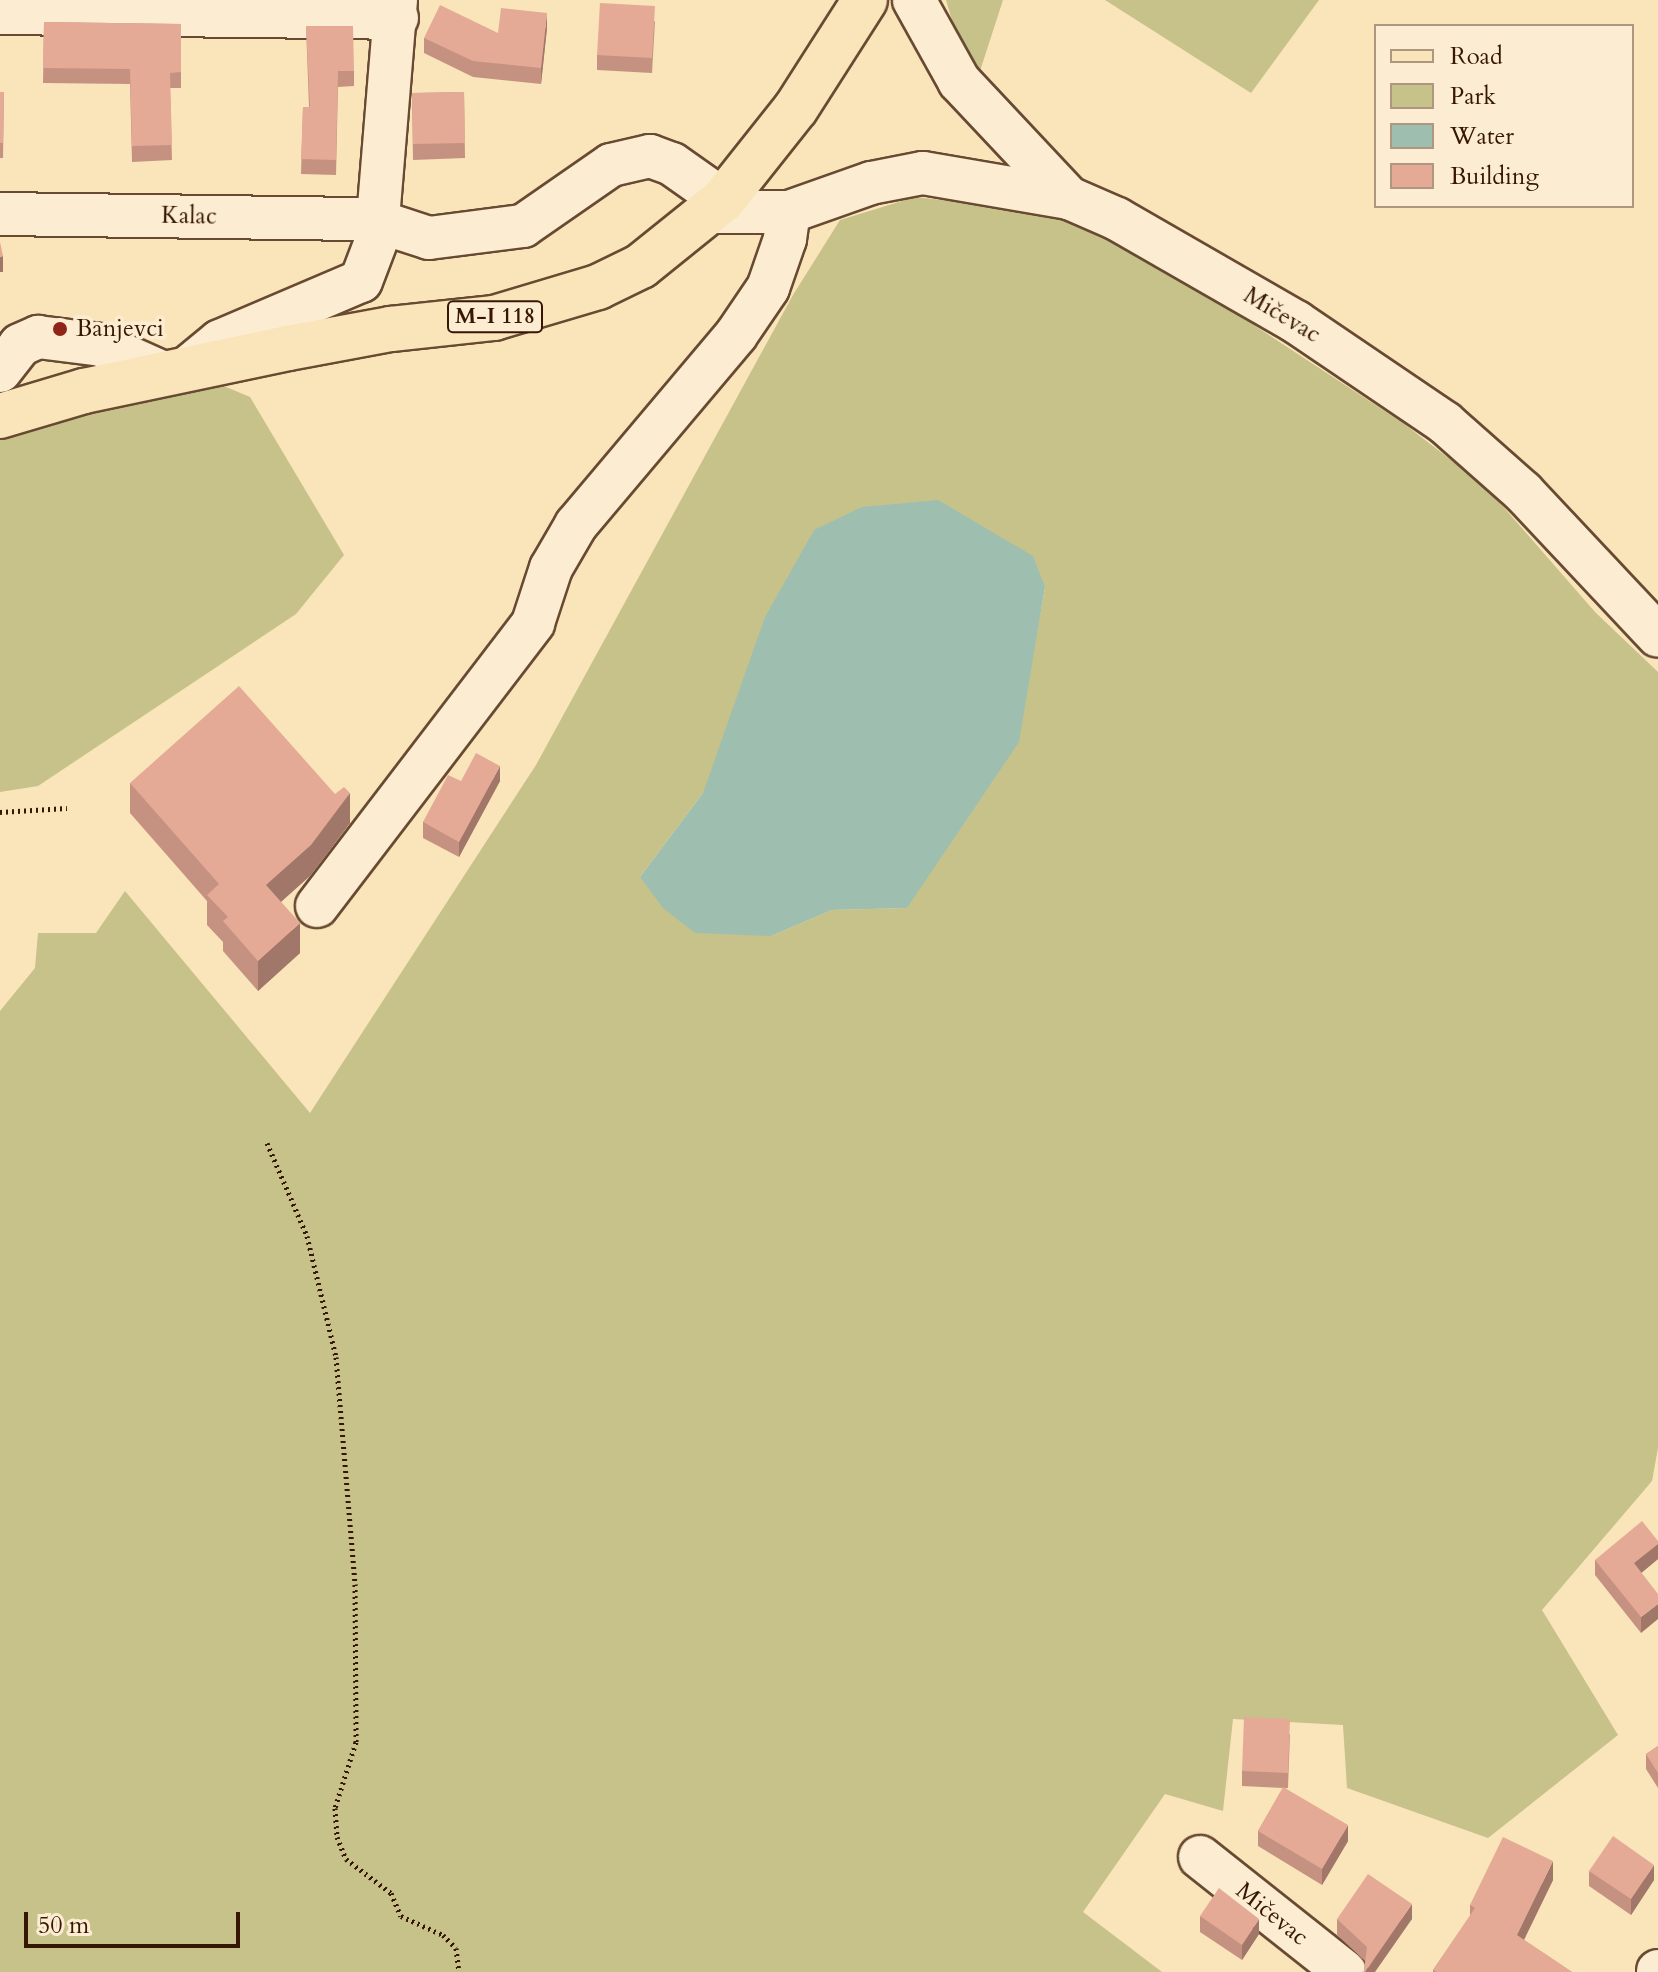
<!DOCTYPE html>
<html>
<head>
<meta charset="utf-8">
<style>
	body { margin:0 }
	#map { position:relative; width:1658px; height:1972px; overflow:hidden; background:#fae4ba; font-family:Cardo,serif }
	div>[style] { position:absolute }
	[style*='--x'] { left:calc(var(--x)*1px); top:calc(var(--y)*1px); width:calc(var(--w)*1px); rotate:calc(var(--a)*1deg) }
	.green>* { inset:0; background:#c6c28a }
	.water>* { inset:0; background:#9ebfaf }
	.path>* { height:5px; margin-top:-2.5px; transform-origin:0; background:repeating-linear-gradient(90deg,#371704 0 2px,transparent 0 6px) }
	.roads { filter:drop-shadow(2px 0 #684a32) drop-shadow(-2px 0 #684a32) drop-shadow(0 2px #684a32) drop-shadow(0 -2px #684a32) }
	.minor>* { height:42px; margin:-21px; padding:0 21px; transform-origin:21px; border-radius:21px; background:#fcedd2 }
	.major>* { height:44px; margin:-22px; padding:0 22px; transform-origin:22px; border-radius:22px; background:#fae4ba }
	.wall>* { inset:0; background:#c59281 }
	.shaded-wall>* { inset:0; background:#a07769 }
	.building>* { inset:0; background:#e5aa96 }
	.dots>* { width:22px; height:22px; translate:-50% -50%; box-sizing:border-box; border:4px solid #fcedd2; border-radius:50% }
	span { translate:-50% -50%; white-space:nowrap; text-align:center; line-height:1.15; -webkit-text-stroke:7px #fcedd2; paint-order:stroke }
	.shield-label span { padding:2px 6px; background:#fcedd2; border:2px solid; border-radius:6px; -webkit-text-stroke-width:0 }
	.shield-label { font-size:22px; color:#371704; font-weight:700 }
	.street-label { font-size:24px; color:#371704 }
	.poi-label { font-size:24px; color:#371704 }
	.left { translate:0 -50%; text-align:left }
	.legend { position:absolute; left:1374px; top:24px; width:260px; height:184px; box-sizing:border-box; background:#fcedd2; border:2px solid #ad9780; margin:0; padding:10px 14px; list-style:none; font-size:24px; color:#371704 }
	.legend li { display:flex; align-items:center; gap:16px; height:40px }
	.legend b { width:40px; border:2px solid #ad9780 }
	.scale { position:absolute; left:24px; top:1912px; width:216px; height:36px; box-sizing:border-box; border:4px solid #371704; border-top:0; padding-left:10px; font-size:24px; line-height:28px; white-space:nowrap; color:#371704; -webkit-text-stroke:6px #fcedd2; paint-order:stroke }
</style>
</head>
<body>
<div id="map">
	<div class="green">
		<div style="clip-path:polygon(946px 0,1003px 0,980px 71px,953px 24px)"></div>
		<div style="clip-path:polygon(1105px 0,1319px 0,1251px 93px)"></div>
		<div style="clip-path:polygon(evenodd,915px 197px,1066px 214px,1214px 299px,1403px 423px,1486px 487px,1595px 612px,1658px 672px,1658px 1448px,1652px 1481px,1542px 1610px,1618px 1735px,1488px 1838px,1347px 1788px,1343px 1725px,1233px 1719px,1223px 1811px,1165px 1794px,1083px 1912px,1162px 1972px,0 1972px,0 1011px,35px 968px,38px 933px,96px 933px,125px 891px,310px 1113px,536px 765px,793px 295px,840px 220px,915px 197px,1045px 588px,1033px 654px,907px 908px,832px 910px,771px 936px,640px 877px,703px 793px,1045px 588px)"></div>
		<div style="clip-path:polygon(219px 384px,250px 397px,344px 555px,296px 614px,38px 786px,0 792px,0 432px)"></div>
	</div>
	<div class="water">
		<div style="clip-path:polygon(938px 500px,1033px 556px,1045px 587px,1019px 742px,907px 908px,832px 910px,771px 936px,695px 933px,663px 908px,640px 877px,703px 793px,765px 617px,814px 530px,862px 507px)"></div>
	</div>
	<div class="path">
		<div style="--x:0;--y:812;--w:67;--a:-3.4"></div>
		<div style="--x:267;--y:1143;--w:101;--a:66.7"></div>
		<div style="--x:307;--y:1236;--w:124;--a:76.5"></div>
		<div style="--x:336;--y:1357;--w:228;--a:85.2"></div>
		<div style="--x:355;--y:1584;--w:158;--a:89.6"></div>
		<div style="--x:356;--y:1742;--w:69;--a:107.7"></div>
		<div style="--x:335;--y:1808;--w:29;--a:86"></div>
		<div style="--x:337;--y:1837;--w:24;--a:68"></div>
		<div style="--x:346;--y:1859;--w:56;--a:37.1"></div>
		<div style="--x:391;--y:1893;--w:25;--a:67"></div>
		<div style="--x:401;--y:1916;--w:46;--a:24.3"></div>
		<div style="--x:443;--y:1935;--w:18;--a:45"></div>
		<div style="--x:456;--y:1948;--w:24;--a:83"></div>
	</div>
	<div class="roads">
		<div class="minor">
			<div style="--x:396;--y:0;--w:220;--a:94.7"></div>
			<div style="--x:378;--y:219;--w:6;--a:39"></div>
			<div style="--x:383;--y:223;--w:48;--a:18.1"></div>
			<div style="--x:429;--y:238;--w:95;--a:-7.3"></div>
			<div style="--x:523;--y:226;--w:107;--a:-34.7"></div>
			<div style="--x:611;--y:165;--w:40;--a:-13"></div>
			<div style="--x:650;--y:156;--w:23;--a:20"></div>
			<div style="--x:672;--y:164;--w:62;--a:35.2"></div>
			<div style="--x:914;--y:0;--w:93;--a:60.9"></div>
			<div style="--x:959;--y:81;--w:161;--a:46.8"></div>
			<div style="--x:1069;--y:198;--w:52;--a:23.6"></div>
			<div style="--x:1117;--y:219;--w:207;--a:29.9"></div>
			<div style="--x:1296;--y:322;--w:180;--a:34.1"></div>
			<div style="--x:1445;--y:423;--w:104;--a:41.5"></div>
			<div style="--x:1523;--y:492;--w:197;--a:46.8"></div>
			<div style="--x:0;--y:13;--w:397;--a:0.7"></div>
			<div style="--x:709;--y:212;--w:80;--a:0"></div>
			<div style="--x:789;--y:212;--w:87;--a:-19.5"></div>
			<div style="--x:871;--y:183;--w:53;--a:-10.9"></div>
			<div style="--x:923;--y:173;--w:148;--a:9.7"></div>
			<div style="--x:0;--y:214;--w:378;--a:0.8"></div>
			<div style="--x:186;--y:369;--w:44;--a:-39.5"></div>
			<div style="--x:220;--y:341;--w:153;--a:-23.1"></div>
			<div style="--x:361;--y:281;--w:62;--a:-69.2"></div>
			<div style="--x:0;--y:371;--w:33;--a:-52"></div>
			<div style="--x:20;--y:345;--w:20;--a:-24"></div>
			<div style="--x:38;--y:337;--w:64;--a:7.2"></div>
			<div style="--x:101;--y:345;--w:69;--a:24"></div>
			<div style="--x:317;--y:906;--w:356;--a:-52.6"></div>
			<div style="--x:533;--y:623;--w:58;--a:-71.9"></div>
			<div style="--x:551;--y:568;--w:50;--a:-59.8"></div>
			<div style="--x:576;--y:525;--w:248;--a:-49.9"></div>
			<div style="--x:736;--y:335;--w:57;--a:-55.8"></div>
			<div style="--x:768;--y:288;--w:52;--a:-70.9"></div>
			<div style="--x:785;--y:239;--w:27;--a:-82"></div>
			<div style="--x:1200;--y:1857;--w:185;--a:38.4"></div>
			<div style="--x:1658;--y:1972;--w:1;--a:-90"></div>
		</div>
		<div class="major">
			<div style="--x:0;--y:416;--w:88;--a:-16.6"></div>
			<div style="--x:84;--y:391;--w:208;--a:-11.9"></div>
			<div style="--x:288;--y:348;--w:105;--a:-10.5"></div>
			<div style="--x:391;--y:329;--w:104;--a:-6.1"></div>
			<div style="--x:494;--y:318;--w:109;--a:-16.6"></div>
			<div style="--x:598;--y:287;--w:48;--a:-26"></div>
			<div style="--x:641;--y:266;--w:105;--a:-38.8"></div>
			<div style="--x:723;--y:200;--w:117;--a:-51.6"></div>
			<div style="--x:796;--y:108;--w:128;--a:-57.4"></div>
		</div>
	</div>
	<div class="wall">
		<div style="clip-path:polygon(655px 21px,652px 73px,597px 70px,597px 55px)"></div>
		<div style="clip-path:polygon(44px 22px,181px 24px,181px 88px,170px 88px,172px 160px,132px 162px,130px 84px,43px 83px)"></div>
		<div style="clip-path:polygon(306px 26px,354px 71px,354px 86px,338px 87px,336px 175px,301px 174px,303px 107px,309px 107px)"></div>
		<div style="clip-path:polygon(547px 28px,541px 84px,473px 77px,424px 53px,424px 38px,498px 33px)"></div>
		<div style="clip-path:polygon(0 92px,4px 92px,3px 158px,0 158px)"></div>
		<div style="clip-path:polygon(464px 92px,465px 158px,413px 160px,412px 93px)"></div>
		<div style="clip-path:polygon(461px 781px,500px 781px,459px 857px,423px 838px,423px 822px)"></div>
		<div style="clip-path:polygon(130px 783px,350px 823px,311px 875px,281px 902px,300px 953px,258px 991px,223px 951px,223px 942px,207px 925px,207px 901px,130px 813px)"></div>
		<div style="clip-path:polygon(1658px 1541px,1658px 1559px,1641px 1573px,1641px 1633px,1595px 1575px,1595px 1560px)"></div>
		<div style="clip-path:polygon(1290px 1734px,1288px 1788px,1285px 1788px,1348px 1841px,1322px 1885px,1258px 1846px,1258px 1831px,1283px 1788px,1242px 1786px,1242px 1771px)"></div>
		<div style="clip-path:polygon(1658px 1746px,1658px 1788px,1646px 1769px,1646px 1754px)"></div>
		<div style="clip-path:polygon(1589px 1871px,1654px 1880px,1631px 1915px,1589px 1886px)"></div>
		<div style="clip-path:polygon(1553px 1880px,1524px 1940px,1572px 1972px,1433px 1972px,1433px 1970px,1470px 1916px,1470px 1905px)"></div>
		<div style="clip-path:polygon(1200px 1916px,1259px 1934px,1242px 1960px,1200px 1932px)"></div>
		<div style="clip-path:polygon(1337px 1919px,1412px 1919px,1364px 1971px,1365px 1961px,1337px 1935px)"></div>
	</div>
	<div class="shaded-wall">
		<div style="clip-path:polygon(547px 13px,547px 28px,541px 84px,541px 68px)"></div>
		<div style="clip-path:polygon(3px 256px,3px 272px,0 272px,0 257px)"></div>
		<div style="clip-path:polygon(500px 766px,500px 781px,459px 857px,459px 842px)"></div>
		<div style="clip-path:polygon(350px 793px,350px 823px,311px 875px,266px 915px,266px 885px)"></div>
		<div style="clip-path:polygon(300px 923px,300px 953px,258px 991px,258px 961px)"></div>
		<div style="clip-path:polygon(1658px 1544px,1658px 1559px,1634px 1579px,1634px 1563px)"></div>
		<div style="clip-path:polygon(1658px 1604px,1658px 1619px,1641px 1633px,1641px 1617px)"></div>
		<div style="clip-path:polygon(1348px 1825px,1348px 1841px,1322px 1885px,1322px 1869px)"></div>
		<div style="clip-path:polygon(1553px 1861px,1553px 1880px,1517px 1954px,1517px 1935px)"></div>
		<div style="clip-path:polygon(1654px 1865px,1654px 1880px,1631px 1915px,1631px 1899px)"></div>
		<div style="clip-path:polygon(1412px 1904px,1412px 1919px,1375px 1972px,1365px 1972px)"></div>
		<div style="clip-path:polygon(1259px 1919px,1259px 1934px,1242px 1960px,1242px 1945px)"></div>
	</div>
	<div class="building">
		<div style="clip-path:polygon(600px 3px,655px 6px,652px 58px,597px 55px)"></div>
		<div style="clip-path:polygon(440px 5px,498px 33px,501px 8px,547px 13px,541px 68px,473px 61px,424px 38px)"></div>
		<div style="clip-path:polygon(44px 22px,181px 24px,181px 72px,170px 73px,172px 145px,132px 146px,130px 69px,43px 68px)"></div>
		<div style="clip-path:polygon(306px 26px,353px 26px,354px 71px,338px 71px,336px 160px,301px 159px,303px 107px,310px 107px)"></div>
		<div style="clip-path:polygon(0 92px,4px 92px,3px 143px,0 143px)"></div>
		<div style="clip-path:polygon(464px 92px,465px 143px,413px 144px,412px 93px)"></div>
		<div style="clip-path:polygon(0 242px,3px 256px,0 257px)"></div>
		<div style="clip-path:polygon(239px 686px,335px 794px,344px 787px,350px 793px,311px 845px,266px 885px,300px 923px,258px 961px,223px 921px,228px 917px,207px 895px,219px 884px,130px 783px)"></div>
		<div style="clip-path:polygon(476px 753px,500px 766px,459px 842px,423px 822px,448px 775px,461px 781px)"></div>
		<div style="clip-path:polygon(1642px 1521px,1658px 1541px,1658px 1544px,1634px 1563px,1658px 1594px,1658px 1604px,1641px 1617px,1595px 1560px)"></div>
		<div style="clip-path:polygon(1244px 1717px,1290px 1719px,1288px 1773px,1242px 1771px)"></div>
		<div style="clip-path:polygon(1658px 1746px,1658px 1773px,1646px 1754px)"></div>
		<div style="clip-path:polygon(1283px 1787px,1348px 1825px,1322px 1869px,1258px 1831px)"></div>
		<div style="clip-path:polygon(1613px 1836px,1654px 1865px,1631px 1899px,1589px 1871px)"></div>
		<div style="clip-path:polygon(1503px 1837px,1553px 1861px,1517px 1935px,1572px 1972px,1437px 1972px,1433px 1970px,1475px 1908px,1470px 1905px)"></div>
		<div style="clip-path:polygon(1368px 1874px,1412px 1904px,1365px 1972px,1362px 1972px,1364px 1971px,1367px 1947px,1337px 1919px)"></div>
		<div style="clip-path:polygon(1219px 1888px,1259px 1919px,1242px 1945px,1200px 1916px)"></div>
	</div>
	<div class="dots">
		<div style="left:60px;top:329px;background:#8f2418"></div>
	</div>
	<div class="shield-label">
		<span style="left:495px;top:317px">M-I 118</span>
	</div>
	<div class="street-label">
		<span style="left:189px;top:216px;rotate:1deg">Kalac</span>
		<span style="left:1282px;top:315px;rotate:31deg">Mičevac</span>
		<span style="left:1272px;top:1914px;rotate:39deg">Mičevac</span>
	</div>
	<div class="poi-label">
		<span class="left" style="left:76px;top:329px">Banjevci</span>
	</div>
	<ul class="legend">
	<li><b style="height:10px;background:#fae4ba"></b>Road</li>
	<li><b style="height:22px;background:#c6c28a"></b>Park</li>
	<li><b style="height:22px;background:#9ebfaf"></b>Water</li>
	<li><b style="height:22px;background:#e5aa96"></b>Building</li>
	</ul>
	<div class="scale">50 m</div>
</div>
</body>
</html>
